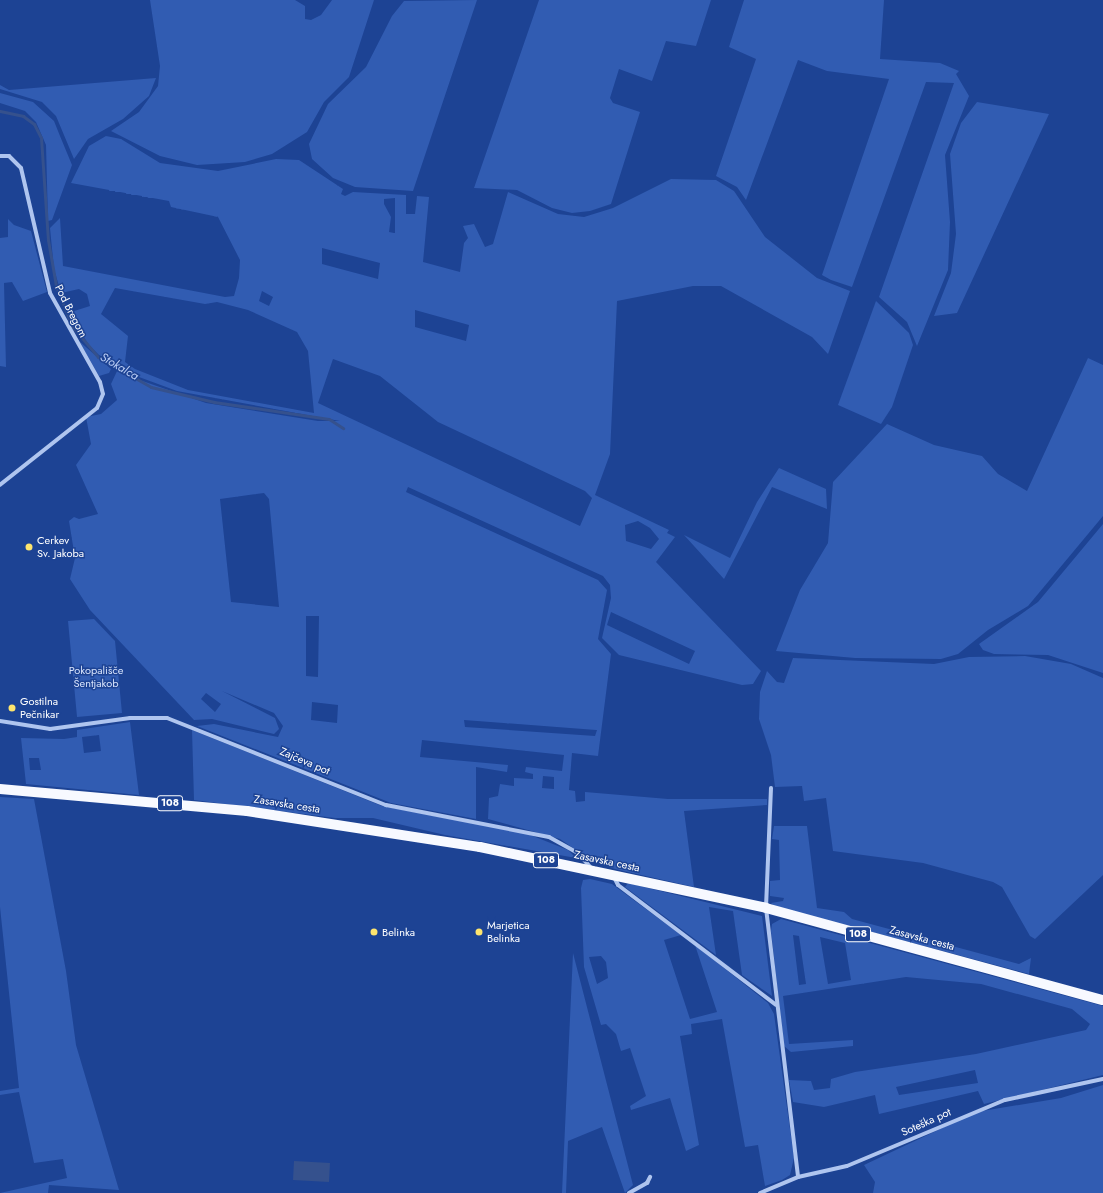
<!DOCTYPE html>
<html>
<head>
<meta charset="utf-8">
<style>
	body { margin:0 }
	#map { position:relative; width:1103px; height:1193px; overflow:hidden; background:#1d4394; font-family:Jost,sans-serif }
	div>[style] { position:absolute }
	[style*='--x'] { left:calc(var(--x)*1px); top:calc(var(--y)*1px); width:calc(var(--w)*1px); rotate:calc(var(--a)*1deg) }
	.green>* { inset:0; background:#315cb2 }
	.water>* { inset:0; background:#35518d }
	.stream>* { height:3px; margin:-1.5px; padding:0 1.5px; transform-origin:1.5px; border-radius:1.5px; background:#35518d }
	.street>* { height:4px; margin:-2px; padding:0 2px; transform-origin:2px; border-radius:2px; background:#afc5ef }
	.primary>* { height:10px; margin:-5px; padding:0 5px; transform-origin:5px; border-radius:5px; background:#f7f9ff }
	.dots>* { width:11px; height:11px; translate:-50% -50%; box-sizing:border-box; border:2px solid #1d4394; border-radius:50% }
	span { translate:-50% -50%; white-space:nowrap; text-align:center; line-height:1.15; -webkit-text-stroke:3px #1d4394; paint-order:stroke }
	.shield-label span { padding:1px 3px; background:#1d4394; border:1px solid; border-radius:3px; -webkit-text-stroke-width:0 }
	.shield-label { font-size:10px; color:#fff; font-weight:700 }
	.street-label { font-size:11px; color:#fff }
	.poi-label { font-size:11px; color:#fff }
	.left { translate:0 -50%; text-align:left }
	.park-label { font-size:11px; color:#d6e2fb }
	.water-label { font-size:12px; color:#bccff6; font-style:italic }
</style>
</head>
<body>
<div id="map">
	<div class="green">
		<div style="clip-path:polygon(150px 0,295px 0,305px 6px,305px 19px,311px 20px,321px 15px,332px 0,374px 0,349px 77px,324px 102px,307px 132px,272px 154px,245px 162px,197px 165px,160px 156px,111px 131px,139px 112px,158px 86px,160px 66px)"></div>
		<div style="clip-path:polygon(477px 0,413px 191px,355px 187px,333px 178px,312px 159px,309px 144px,328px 104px,366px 67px,392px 16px,404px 1px)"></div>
		<div style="clip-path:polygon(539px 0,711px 0,696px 46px,666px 41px,652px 81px,619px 69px,610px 98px,613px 103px,640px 112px,611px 204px,590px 211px,572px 213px,552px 208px,517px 190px,474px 188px)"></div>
		<div style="clip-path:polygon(744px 0,884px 0,880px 59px,940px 63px,959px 71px,956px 74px,969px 96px,945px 155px,950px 222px,948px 270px,917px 346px,907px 322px,879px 297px,954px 83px,926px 82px,852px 287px,831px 280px,822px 275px,889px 79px,827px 71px,798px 60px,746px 200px,737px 187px,716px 176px,756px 59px,729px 47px)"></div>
		<div style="clip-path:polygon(156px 78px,149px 96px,123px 119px,88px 139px,74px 159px,56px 116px,42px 102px,0 89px,0 85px,9px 90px)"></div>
		<div style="clip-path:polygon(0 93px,33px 102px,54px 121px,60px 136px,72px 165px,52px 220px,48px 221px,46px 145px,36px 122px,25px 111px,0 103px)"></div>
		<div style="clip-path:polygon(977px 102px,1049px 114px,957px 313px,934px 316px,951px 273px,956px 234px,950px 154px,961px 123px)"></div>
		<div style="clip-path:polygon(evenodd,106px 136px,121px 139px,160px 163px,218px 171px,276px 159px,299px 160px,343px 189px,341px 194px,345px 196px,353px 192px,406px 195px,406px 214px,415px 214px,417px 196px,429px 197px,423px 262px,460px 272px,464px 243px,468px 238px,463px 226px,474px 224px,485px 247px,493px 244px,508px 192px,558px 214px,584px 217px,613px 208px,671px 179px,716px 180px,734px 191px,765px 237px,817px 278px,850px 291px,828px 354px,812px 337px,721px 286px,693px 286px,617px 301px,610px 454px,595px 495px,669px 530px,667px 533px,675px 537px,656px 562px,761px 671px,753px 684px,742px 685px,619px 655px,602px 638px,611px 598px,610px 585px,603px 576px,408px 487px,406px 492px,598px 580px,607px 590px,598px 639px,611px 654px,598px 756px,572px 753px,569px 790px,575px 791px,576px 802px,585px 801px,585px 792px,668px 799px,767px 799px,767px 805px,684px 811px,694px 887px,615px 869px,592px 861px,560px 839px,488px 819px,489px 798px,498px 796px,500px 784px,514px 786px,514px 778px,533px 779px,533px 774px,525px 772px,526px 767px,562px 771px,564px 755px,422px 740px,420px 757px,508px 765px,507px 772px,476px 767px,476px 819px,391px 803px,197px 726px,214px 724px,278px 737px,283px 726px,274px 713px,222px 691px,275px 718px,279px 729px,274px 734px,212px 719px,194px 720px,90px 610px,70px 579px,75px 558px,69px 521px,74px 517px,79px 519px,98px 514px,76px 465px,91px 444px,86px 417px,101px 414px,117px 400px,111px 384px,118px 369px,128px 376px,206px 403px,318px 421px,340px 421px,177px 391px,139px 377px,99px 355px,89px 345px,68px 313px,90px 306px,87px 294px,79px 289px,61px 293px,54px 269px,50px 228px,60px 218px,63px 266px,225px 297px,234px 296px,239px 278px,240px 260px,218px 217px,171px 207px,169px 201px,71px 183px,89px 146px,106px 136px,395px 198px,395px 233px,394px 233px,389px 232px,391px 217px,384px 204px,384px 199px,395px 198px,106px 136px,322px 248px,380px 263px,378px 279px,322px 264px,322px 248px,106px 136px,115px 288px,205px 304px,217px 302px,248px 310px,297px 332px,308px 351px,314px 413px,188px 390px,135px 369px,125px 362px,128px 336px,101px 314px,115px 288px,106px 136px,262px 291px,273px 297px,269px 306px,259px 301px,262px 291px,106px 136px,415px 310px,469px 325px,466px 341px,415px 327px,415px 310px,106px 136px,333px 359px,380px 376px,438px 422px,585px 491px,592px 498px,580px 526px,318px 403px,333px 359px,106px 136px,264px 493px,269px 499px,279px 607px,231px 602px,220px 499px,264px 493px,106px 136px,638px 521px,650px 528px,659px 539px,651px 549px,626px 541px,625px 525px,638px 521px,106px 136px,611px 612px,695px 651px,689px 664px,607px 625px,611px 612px,106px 136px,306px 616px,319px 616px,318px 677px,306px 676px,306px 616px,106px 136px,206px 693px,221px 704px,215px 712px,201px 699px,206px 693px,106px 136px,312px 702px,338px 705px,337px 723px,311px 720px,312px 702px,106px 136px,464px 720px,596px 730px,597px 730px,595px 736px,465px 727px,464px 720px,106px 136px,543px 776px,554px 777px,554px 789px,542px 788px,543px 776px)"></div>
		<div style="clip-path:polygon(8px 219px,14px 225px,31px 231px,47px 292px,23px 301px,12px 282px,4px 283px,6px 367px,0 366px,0 238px,8px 237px)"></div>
		<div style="clip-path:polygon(876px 301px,909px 333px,913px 345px,892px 407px,881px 424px,838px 405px)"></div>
		<div style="clip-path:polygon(79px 341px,111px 369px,109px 373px,99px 376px)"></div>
		<div style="clip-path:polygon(1088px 358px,1103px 365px,1103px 516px,1028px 606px,988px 630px,958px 654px,941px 659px,855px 658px,776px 651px,800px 590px,828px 543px,833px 482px,887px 424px,934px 445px,982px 456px,998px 474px,1027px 491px)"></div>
		<div style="clip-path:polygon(779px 468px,826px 489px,827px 509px,772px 487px,724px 579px,684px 535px,730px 558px,757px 502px)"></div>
		<div style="clip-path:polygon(1103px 524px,1103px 673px,1048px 655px,994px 654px,983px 650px,979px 644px,1038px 602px)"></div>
		<div style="clip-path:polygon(94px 619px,115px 641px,122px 713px,77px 717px,68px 621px)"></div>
		<div style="clip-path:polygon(1025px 656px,1071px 664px,1103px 678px,1103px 875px,1035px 939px,1030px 936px,1002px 887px,993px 882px,923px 863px,833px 851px,826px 798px,804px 801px,802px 786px,775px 787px,771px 755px,759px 719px,760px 692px,767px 671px,777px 682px,784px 683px,793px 658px,934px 664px,969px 657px)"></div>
		<div style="clip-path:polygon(evenodd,130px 722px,139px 795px,26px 784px,21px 738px,64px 739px,77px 737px,77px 730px,130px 722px,99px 735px,101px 751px,84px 753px,82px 737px,99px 735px,130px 722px,39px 758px,41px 770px,30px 770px,29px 758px,39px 758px)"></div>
		<div style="clip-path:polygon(192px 730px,382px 806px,528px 834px,568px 850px,576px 858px,445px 835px,373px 818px,335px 818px,194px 800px)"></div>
		<div style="clip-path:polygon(0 797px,34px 799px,66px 971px,76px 1045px,119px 1190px,49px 1185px,48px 1193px,0 1193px,67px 1178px,63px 1159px,34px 1163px,19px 1092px,0 1095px,0 1091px,19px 1088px,0 907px)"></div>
		<div style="clip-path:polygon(774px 826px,807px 826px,817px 908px,844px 912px,852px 919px,1019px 964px,1031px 958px,1029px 974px,774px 906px,771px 903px,783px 901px,784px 898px,770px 896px,770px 881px,780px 880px,779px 840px,772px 839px)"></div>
		<div style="clip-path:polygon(evenodd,590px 879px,612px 884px,681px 935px,664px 940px,690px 1019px,717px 1012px,695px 945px,768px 1003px,774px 1014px,794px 1158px,790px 1175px,782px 1180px,765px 1186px,758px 1145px,745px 1147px,722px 1019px,691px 1024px,692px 1034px,680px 1036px,699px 1145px,686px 1151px,670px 1098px,631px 1110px,630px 1106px,646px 1096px,630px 1048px,621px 1051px,616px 1034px,606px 1024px,601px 1025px,584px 967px,581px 888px,583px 880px,590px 879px,601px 956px,606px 962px,608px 978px,597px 984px,589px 957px,601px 956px)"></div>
		<div style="clip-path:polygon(628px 883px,762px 916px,772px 996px,742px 975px,733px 911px,709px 907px,716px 955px,625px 887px)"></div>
		<div style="clip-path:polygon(evenodd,781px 919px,1103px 1006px,1103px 1075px,984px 1104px,978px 1091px,879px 1114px,875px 1095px,824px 1107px,793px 1102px,789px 1080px,811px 1081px,814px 1090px,830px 1088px,831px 1079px,855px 1072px,976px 1054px,1086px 1030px,1090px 1024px,1072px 1009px,981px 984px,906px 977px,783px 996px,789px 1044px,853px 1040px,853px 1046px,791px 1052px,784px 1046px,771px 931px,772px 924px,781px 919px,793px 935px,799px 936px,806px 984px,799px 985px,793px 935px,781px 919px,820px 937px,845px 943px,851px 980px,828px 984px,820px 937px,781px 919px,975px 1070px,978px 1083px,899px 1095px,896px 1087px,975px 1070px)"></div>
		<div style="clip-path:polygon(573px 953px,633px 1185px,625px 1193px,602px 1127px,568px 1141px,566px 1193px,562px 1193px)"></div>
		<div style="clip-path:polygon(1103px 1085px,1103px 1193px,873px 1193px,875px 1182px,864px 1165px,955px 1122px,982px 1111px,1061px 1098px)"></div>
	</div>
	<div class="water">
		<div style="clip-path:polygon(294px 1161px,330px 1163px,329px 1182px,293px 1180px)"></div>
	</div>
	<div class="stream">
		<div style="--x:0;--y:111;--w:24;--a:12"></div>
		<div style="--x:23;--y:116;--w:14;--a:36"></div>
		<div style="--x:34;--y:124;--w:16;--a:63"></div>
		<div style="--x:41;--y:138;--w:102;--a:86.1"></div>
		<div style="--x:48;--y:240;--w:47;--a:80.1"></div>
		<div style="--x:56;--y:286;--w:43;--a:68.2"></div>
		<div style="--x:72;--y:326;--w:40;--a:50"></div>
		<div style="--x:98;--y:357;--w:61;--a:29.5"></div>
		<div style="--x:151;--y:387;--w:65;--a:13.4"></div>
		<div style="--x:214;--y:402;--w:116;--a:8.4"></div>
		<div style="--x:329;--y:419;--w:17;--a:33"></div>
	</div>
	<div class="street">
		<div style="--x:0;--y:156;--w:9;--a:0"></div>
		<div style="--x:9;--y:156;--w:17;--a:45"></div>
		<div style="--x:21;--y:168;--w:128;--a:76.9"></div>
		<div style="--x:50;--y:293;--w:102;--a:60.7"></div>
		<div style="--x:100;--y:382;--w:12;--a:76"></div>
		<div style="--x:103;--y:394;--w:15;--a:113"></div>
		<div style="--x:97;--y:408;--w:124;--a:141.6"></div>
		<div style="--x:0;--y:721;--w:51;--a:9.1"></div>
		<div style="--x:50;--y:729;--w:81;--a:-7.8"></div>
		<div style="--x:130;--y:718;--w:37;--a:0"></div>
		<div style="--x:167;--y:718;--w:236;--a:21.7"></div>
		<div style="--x:386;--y:805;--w:166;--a:11.1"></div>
		<div style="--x:549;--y:837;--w:33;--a:29"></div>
		<div style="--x:578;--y:853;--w:20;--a:49"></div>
		<div style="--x:771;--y:788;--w:120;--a:92.4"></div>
		<div style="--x:766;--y:908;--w:271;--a:83.2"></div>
		<div style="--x:614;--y:877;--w:9;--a:63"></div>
		<div style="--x:618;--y:885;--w:198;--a:37.2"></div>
		<div style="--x:629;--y:1193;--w:21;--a:-29"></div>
		<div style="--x:647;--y:1183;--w:7;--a:-63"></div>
		<div style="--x:760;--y:1193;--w:41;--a:-22.8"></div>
		<div style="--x:798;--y:1177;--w:50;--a:-12.7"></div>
		<div style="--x:847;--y:1166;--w:171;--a:-22.7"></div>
		<div style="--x:1005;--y:1100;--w:100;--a:-12.1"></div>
	</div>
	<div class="primary">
		<div style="--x:0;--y:789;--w:248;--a:5.1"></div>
		<div style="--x:247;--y:811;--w:236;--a:8.8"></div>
		<div style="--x:480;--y:847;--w:292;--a:12"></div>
		<div style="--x:766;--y:908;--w:349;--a:15.3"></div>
	</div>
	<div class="dots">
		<div style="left:29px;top:547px;background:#fee56e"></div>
		<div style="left:12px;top:708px;background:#fee56e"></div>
		<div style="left:374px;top:932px;background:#fee56e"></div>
		<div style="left:479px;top:932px;background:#fee56e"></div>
	</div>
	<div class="shield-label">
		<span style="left:170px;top:803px">108</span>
		<span style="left:546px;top:860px">108</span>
		<span style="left:858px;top:934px">108</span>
	</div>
	<div class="street-label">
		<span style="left:71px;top:311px;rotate:63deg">Pod Bregom</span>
		<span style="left:305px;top:761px;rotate:23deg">Zajčeva pot</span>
		<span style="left:287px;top:804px;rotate:9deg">Zasavska cesta</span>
		<span style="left:607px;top:861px;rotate:12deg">Zasavska cesta</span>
		<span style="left:922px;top:938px;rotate:15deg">Zasavska cesta</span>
		<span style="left:926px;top:1122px;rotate:-24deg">Soteška pot</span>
	</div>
	<div class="poi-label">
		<span class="left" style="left:37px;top:547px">Cerkev<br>Sv. Jakoba</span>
		<span class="left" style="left:20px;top:708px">Gostilna<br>Pečnikar</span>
		<span class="left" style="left:487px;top:932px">Marjetica<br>Belinka</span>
		<span class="left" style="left:382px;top:932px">Belinka</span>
	</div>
	<div class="park-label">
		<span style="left:96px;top:677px">Pokopališče<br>Šentjakob</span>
	</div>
	<div class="water-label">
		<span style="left:119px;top:367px;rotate:30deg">Stokalca</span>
	</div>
</div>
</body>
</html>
